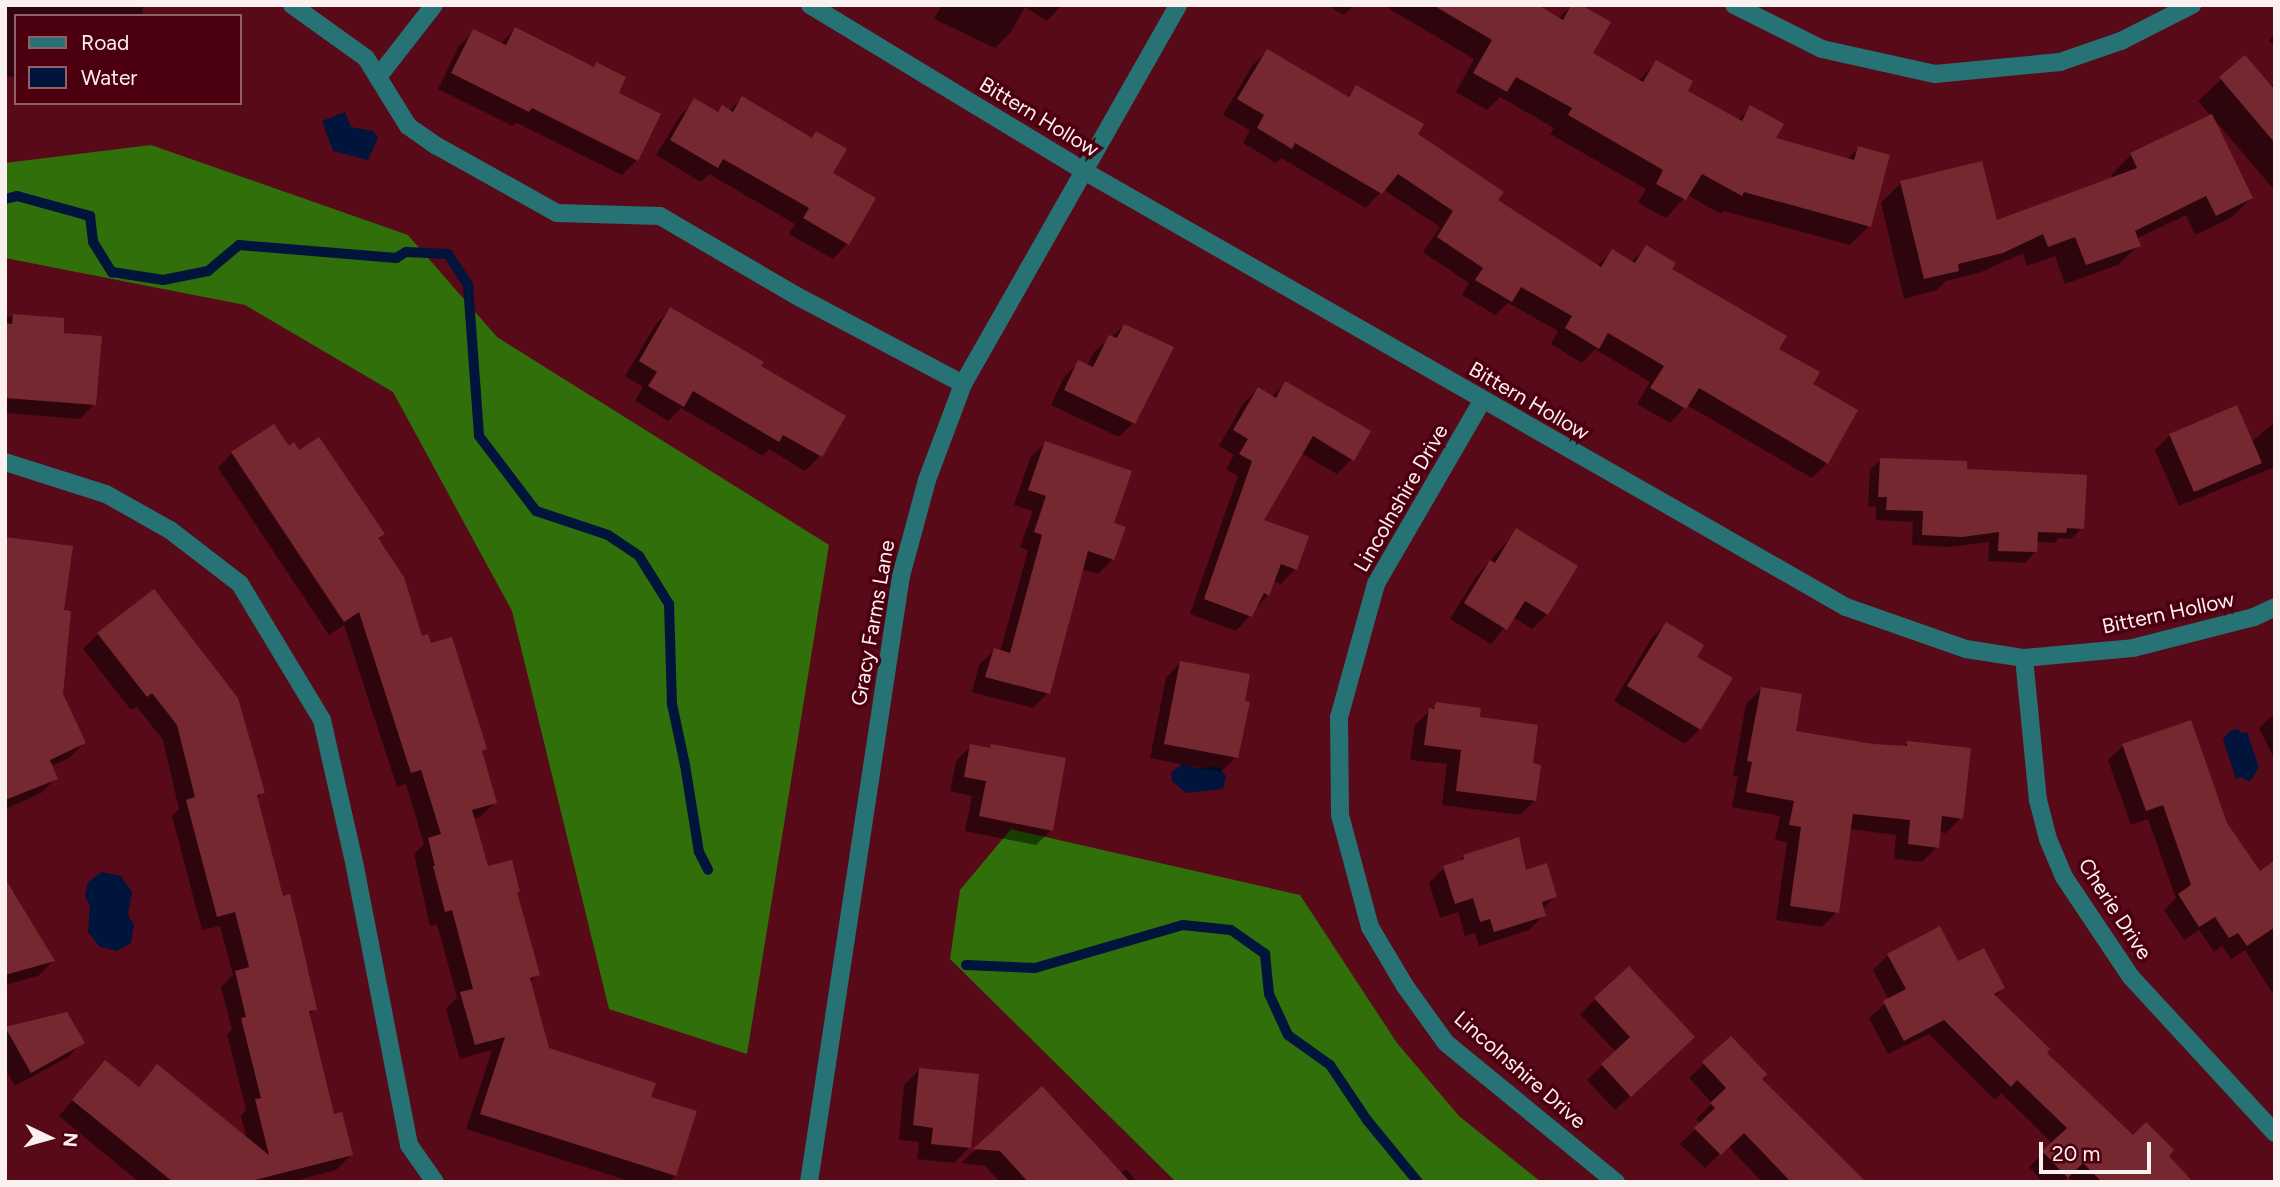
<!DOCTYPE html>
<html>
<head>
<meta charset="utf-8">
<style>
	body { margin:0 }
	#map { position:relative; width:2280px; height:1187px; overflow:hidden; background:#580a19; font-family:Figtree,sans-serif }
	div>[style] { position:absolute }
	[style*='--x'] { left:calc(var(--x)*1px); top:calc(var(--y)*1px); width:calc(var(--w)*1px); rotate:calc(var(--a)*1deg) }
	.forest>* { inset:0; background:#306f09 }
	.water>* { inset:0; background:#00143c }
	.shadow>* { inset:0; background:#0007 }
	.stream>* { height:10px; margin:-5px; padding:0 5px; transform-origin:5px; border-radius:5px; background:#00143c }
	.building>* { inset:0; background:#762830 }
	.minor>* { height:18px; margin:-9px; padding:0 9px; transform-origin:9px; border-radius:9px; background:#267274 }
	span { translate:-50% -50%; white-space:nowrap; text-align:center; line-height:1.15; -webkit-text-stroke:7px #4c000f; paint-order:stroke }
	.street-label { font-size:21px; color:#faf0f0 }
	.frame { position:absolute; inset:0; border:7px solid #faf0f0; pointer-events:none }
	.legend { position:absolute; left:14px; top:14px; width:228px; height:91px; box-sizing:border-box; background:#4c000f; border:2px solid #926069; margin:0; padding:9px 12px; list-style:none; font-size:21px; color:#faf0f0 }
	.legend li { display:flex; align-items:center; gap:14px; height:35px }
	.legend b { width:35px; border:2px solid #926069 }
	.north { position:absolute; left:14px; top:1103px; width:70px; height:70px; -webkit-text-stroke:5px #4c000f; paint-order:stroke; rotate:95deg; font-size:19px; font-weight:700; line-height:28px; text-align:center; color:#faf0f0 }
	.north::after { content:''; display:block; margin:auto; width:24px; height:32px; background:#faf0f0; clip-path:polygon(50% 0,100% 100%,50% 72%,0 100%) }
	.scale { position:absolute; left:2039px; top:1142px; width:112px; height:32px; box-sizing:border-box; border:4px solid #faf0f0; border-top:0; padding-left:9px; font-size:21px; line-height:24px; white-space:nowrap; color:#faf0f0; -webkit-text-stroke:5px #4c000f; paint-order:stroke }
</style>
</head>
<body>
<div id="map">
	<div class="forest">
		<div style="clip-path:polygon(151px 145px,408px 235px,497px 337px,829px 545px,747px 1054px,609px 1009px,512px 611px,393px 392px,245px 305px,5px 258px,5px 163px)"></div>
		<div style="clip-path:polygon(1011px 829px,1300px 895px,1397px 1043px,1459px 1116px,1541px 1182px,1176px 1182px,950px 959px,960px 890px)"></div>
	</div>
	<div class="water">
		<div style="clip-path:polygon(345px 112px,351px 127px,373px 131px,378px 138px,368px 160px,333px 151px,322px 121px)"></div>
		<div style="clip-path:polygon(2238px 729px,2242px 733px,2247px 732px,2259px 767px,2250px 782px,2241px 777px,2236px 779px,2223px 739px,2229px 732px)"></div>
		<div style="clip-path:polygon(1182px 764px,1197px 768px,1219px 767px,1226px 776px,1223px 789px,1186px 793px,1172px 781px,1171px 773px)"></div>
		<div style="clip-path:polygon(102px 872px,121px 876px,132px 892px,128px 915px,134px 925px,131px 943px,117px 951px,100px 947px,88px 932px,90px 906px,85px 896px,88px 882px)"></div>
	</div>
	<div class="shadow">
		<div style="clip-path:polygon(5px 5px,143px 5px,142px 16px,16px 16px,16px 77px,5px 76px)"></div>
		<div style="clip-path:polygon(942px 5px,1062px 5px,1047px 21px,1025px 7px,1010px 33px,995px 48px,934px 19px)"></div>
		<div style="clip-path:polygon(1327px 5px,1354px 5px,1344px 15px)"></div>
		<div style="clip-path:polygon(1383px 5px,1534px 5px,1558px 19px,1572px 5px,1591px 54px,1638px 81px,1657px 62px,1685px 92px,1738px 120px,1751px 108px,1773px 139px,1847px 160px,1858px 148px,1869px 226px,1850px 245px,1724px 211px,1721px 214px,1687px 195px,1666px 218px,1638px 203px,1646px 189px,1550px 134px,1554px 128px,1500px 97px,1487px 110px,1456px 92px,1474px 59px)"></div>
		<div style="clip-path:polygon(515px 29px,617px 94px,637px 160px,622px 175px,517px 123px,513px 126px,438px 89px,459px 46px,474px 31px,500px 44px)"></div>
		<div style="clip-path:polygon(2275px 34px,2275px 46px,2269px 41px)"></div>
		<div style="clip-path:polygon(1267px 51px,1346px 98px,1357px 87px,1496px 201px,1597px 266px,1613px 251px,1631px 262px,1646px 248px,1670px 270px,1776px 349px,1811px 385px,1827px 463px,1812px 478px,1687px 405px,1670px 423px,1637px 404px,1650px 382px,1595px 349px,1582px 363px,1551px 344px,1558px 331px,1508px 303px,1495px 315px,1462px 295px,1469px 283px,1423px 252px,1440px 227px,1383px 189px,1366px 208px,1281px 158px,1276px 163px,1243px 143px,1250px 130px,1223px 115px,1252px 66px)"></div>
		<div style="clip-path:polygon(2245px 57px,2270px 87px,2275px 82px,2274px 190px,2214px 119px,2251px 198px,2231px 218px,2195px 235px,2186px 215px,2136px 239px,2139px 245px,2118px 265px,2065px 284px,2055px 256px,2027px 266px,2023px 253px,1981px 272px,1946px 281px,1937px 290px,1904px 299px,1881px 203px,1901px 183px,1996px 223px,2113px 179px,2111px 175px,2131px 155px,2211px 116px,2198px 101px)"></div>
		<div style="clip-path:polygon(742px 98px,811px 139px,816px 133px,831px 174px,874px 199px,847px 244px,833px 259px,789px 234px,795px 224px,709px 174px,701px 182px,656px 155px,680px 116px,695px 101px,716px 113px,722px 107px,729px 111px)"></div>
		<div style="clip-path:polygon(671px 309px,759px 367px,820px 456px,805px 471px,769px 449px,763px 456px,681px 408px,668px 421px,635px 401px,643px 387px,625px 376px,656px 324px)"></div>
		<div style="clip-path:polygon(5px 316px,62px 320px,62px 335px,94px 404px,80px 419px,5px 413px)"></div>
		<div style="clip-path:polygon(1124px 326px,1134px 422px,1119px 437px,1051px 405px,1064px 377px,1079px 362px,1087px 366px,1094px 352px)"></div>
		<div style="clip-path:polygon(1286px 383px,1352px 459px,1337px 474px,1301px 453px,1261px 521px,1295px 569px,1281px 584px,1272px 581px,1268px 595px,1236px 631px,1190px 614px,1238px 476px,1226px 469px,1234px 455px,1219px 446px,1243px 404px,1258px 389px,1271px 397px)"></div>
		<div style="clip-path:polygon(2236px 407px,2251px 442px,2275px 422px,2275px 467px,2179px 506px,2155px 450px,2170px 435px)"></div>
		<div style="clip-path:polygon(1045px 443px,1111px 524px,1113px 559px,1098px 574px,1082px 569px,1048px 693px,1033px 708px,972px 692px,979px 665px,994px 650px,1000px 652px,1028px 550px,1020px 547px,1033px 511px,1014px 505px,1030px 458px)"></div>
		<div style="clip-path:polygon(288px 448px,382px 534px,377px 539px,421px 638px,485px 749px,480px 753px,495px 802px,480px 817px,473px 819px,487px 869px,518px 891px,515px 894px,538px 974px,529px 983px,547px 1050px,649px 1098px,675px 1176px,669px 1182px,632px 1182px,466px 1129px,492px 1050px,460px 1059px,446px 1009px,457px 997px,437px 924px,430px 926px,414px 854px,424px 844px,406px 784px,397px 787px,344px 625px,329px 635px,218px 468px,232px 453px)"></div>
		<div style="clip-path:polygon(1881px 459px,1965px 470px,2082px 528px,2071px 539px,2059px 538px,2054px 543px,2036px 542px,2035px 552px,2025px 563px,1988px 561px,1989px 542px,1950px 547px,1912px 545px,1913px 522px,1876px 520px,1876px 507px,1868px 507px,1870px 470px)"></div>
		<div style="clip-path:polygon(1517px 530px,1547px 614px,1532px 629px,1513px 617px,1491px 644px,1450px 619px,1476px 577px)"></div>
		<div style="clip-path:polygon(1666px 624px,1695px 658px,1700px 729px,1685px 744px,1614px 701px,1651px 639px)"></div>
		<div style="clip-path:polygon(98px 634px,263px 792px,256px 799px,315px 1009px,308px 1016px,333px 1117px,351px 1155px,336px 1170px,290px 1182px,139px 1182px,59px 1116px,105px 1063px,137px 1088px,157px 1067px,247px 1139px,241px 1116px,246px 1110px,227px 1034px,232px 1030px,221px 987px,233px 975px,220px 926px,202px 930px,172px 816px,179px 809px,163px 740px,137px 707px,131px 710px,83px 649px)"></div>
		<div style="clip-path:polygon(1180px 663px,1236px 757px,1221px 772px,1150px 758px,1166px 678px)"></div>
		<div style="clip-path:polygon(1761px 689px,1794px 732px,1873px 746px,1903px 748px,1908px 743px,1961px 818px,1946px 833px,1939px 832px,1937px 847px,1922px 862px,1894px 859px,1896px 835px,1849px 829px,1837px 912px,1822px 927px,1776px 920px,1787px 842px,1775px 840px,1780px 816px,1732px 807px,1738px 776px,1733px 776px,1746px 704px)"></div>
		<div style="clip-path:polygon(1437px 704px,1478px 718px,1531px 765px,1535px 800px,1520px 815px,1442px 805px,1447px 764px,1410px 760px,1415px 725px)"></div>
		<div style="clip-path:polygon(2275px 713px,2275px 760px,2259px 728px)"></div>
		<div style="clip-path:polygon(5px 726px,84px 743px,69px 758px,51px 766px,56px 778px,41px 793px,5px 809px)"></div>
		<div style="clip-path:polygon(992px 745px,1051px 830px,1036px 845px,965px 831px,972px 796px,950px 791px,956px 761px,971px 746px,988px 749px)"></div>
		<div style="clip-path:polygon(2123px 746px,2225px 823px,2259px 873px,2275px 862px,2275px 997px,2245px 950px,2231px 959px,2222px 946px,2214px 952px,2199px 930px,2184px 940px,2164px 910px,2176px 898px,2148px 819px,2131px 825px,2108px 760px)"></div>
		<div style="clip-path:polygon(1464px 856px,1525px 872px,1555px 896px,1543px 909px,1544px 915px,1529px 930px,1479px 946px,1475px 933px,1465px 936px,1458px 912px,1440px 918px,1429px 883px,1444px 868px,1456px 864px)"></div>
		<div style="clip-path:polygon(14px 891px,53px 961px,38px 976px,5px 985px,5px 896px)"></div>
		<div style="clip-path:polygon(1939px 928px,1957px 964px,2003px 988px,1995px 997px,2044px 1053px,2133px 1137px,2166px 1156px,2191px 1182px,2073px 1182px,2068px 1177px,2062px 1182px,2043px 1182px,2029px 1167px,2053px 1144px,2001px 1093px,1995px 1100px,1929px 1034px,1888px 1054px,1869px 1018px,1889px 1000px,1873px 970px,1888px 955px)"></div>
		<div style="clip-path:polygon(1628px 968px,1678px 1052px,1615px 1110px,1587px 1080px,1616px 1052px,1580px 1014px)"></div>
		<div style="clip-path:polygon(66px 1014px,82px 1042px,68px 1057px,15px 1086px,5px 1069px,5px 1029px)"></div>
		<div style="clip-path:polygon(1731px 1038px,1759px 1079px,1863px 1182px,1762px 1182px,1728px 1146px,1705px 1168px,1680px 1144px,1701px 1124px,1696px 1119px,1712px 1103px,1689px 1078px)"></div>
		<div style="clip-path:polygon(919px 1070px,969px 1148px,954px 1163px,917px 1159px,919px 1142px,899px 1140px,904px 1085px)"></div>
		<div style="clip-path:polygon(1042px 1088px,1120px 1174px,1126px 1169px,1137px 1182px,1000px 1182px,985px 1166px,961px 1163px)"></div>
	</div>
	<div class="stream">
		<div style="--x:5;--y:199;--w:12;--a:-14"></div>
		<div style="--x:17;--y:196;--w:76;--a:15.3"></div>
		<div style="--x:90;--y:216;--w:26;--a:83"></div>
		<div style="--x:93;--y:242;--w:36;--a:58"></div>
		<div style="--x:112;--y:272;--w:52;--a:8.9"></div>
		<div style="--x:163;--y:280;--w:46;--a:-11.3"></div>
		<div style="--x:208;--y:271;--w:40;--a:-40"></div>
		<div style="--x:239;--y:245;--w:158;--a:4.7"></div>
		<div style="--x:396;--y:258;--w:12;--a:-31"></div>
		<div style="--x:406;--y:252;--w:42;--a:2.7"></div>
		<div style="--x:448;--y:254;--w:37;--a:57"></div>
		<div style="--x:468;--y:285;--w:151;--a:85.8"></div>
		<div style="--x:479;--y:436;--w:94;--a:52.8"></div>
		<div style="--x:536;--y:511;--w:76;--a:18.4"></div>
		<div style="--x:608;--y:535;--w:37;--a:34"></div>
		<div style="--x:639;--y:556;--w:57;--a:58"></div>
		<div style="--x:669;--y:604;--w:100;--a:88.3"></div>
		<div style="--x:672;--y:704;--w:62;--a:78"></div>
		<div style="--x:685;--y:765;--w:88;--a:80.9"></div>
		<div style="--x:699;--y:852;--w:20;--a:63"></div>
		<div style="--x:966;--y:965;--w:69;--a:2.5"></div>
		<div style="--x:1035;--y:968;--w:154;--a:-16.2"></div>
		<div style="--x:1183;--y:925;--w:48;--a:5.9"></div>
		<div style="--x:1231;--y:930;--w:42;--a:35.2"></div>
		<div style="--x:1265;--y:954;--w:40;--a:84.3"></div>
		<div style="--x:1269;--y:994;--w:45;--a:65.1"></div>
		<div style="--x:1288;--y:1035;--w:52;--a:35.5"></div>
		<div style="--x:1330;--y:1065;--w:66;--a:56.1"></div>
		<div style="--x:1367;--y:1120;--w:80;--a:50.6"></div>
	</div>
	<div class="building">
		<div style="clip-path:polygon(1433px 5px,1538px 5px,1563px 20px,1571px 5px,1581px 5px,1611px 22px,1593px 53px,1643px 82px,1656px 60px,1693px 81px,1688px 91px,1742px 121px,1750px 105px,1784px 124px,1776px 138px,1854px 160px,1858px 146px,1890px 155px,1871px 227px,1744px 192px,1742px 196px,1702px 174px,1686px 200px,1656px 184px,1663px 170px,1568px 115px,1572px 108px,1516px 77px,1507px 92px,1473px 73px,1492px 40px)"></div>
		<div style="clip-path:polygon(515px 27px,594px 67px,596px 62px,626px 77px,619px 93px,661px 114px,638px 161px,532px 108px,529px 112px,451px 73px,473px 29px,506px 45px)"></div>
		<div style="clip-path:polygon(1267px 49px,1349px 97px,1356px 85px,1424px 124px,1418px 134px,1504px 192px,1498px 200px,1601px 267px,1612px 249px,1635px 263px,1646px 245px,1676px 263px,1672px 269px,1787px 336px,1779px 349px,1820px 372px,1813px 384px,1858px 410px,1828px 464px,1699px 388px,1686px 409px,1650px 388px,1664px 366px,1608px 333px,1599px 349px,1565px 328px,1572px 316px,1521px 287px,1512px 302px,1475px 280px,1483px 268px,1437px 237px,1453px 211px,1398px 174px,1382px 194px,1295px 143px,1292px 149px,1257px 128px,1264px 115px,1237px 99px)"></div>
		<div style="clip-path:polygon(2245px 55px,2275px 90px,2275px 143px,2219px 77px)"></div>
		<div style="clip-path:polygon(742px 96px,812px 138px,816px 131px,847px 149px,833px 173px,876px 198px,849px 245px,803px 218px,809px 208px,723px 159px,718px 168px,670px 140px,694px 98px,718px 112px,722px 105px,733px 112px)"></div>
		<div style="clip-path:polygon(2212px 114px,2253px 198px,2216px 216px,2206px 196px,2135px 231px,2141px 246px,2086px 265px,2075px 237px,2048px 247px,2043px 234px,2003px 253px,1958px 264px,1959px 271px,1924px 279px,1900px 181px,1982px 161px,1997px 220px,2137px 168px,2130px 153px)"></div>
		<div style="clip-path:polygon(670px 307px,764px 362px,761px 366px,846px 416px,822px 457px,783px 435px,779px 442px,693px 391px,684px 407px,648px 386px,657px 372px,639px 361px)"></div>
		<div style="clip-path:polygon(13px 314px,64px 318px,64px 333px,102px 336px,96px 405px,5px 398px,5px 323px,12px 324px)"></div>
		<div style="clip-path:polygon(1124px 324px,1174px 347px,1135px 424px,1064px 390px,1078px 360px,1093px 367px,1109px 335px,1117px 338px)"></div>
		<div style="clip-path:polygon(1285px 381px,1371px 431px,1354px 461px,1313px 436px,1264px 520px,1309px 536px,1297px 570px,1281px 564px,1269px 596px,1264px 593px,1252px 617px,1204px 599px,1252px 461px,1239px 454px,1248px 439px,1233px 430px,1258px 387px,1276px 398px)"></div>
		<div style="clip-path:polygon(2237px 405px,2262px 463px,2194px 492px,2169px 434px)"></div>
		<div style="clip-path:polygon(274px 424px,289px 446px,294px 442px,299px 450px,319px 437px,385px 534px,378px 538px,404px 577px,422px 636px,428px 634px,431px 643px,452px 637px,487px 749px,482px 751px,497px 803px,472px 810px,488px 866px,512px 860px,520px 892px,517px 892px,540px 975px,530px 978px,549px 1048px,656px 1083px,651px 1097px,697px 1111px,676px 1176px,480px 1114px,505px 1037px,475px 1045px,460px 992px,473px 989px,452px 910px,445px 912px,433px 866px,435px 866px,428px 838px,441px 834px,421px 770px,411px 773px,359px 612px,344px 622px,231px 452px)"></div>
		<div style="clip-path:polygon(1045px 441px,1132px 471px,1114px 523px,1126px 527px,1114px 560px,1088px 551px,1050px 694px,985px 677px,994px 648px,1010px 653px,1042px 535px,1034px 532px,1046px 496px,1028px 490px)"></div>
		<div style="clip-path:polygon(1880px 458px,1967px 461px,1967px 469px,2087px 475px,2084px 529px,2067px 528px,2066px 533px,2038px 532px,2037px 552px,1998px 551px,1999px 532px,1962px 537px,1922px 535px,1923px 511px,1886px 510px,1887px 497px,1878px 497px)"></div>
		<div style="clip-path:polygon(1516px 528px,1578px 566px,1548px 615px,1525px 601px,1507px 630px,1464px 603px,1490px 560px,1495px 563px)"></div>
		<div style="clip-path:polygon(5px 537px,73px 546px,64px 610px,71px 611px,63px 694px,86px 743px,50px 760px,58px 779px,5px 800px)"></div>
		<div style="clip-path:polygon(154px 589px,238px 698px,265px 793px,257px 795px,283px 896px,290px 894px,301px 939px,317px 1010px,309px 1011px,334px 1114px,342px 1112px,353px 1155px,247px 1182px,173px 1182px,72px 1100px,105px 1060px,139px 1087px,157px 1064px,269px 1155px,255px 1099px,261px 1098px,241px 1018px,246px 1017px,235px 971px,249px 967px,235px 912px,217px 917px,186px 800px,195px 797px,177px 725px,152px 693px,147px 697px,97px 633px)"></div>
		<div style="clip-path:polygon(1666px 622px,1704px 645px,1697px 657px,1733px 678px,1701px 730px,1627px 686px)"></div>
		<div style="clip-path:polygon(1180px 661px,1250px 674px,1245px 701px,1250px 702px,1238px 758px,1164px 744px)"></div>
		<div style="clip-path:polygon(1761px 687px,1802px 694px,1796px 731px,1873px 744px,1907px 746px,1907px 741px,1971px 748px,1963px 819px,1942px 816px,1939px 848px,1908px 844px,1910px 820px,1853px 814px,1839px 913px,1790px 906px,1801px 827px,1789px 825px,1794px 801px,1746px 792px,1752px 762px,1747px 761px)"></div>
		<div style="clip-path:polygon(1436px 702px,1481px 708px,1480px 717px,1538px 725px,1533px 763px,1541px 765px,1536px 801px,1456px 791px,1461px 750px,1424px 745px,1429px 708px,1434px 709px)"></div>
		<div style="clip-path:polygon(2191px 720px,2227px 823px,2260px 871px,2275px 860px,2275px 927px,2247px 946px,2238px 933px,2229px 938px,2215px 917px,2199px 927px,2178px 894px,2191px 885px,2163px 805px,2146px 811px,2122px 744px)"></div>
		<div style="clip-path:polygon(970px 744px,990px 748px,991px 744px,1066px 758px,1053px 831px,979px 816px,986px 781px,964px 777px)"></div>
		<div style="clip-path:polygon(1519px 837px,1526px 870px,1547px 863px,1557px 897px,1542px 902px,1546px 916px,1494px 932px,1490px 919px,1480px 922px,1473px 898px,1455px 904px,1443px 866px,1464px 859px,1463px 855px)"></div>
		<div style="clip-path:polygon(5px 878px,55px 961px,5px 975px)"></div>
		<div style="clip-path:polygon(1940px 926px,1958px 961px,1984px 948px,2005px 988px,1994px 994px,2050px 1049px,2047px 1053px,2133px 1135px,2146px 1122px,2174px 1150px,2169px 1156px,2193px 1182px,2102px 1182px,2083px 1163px,2068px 1178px,2042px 1151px,2067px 1128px,2017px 1080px,2011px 1087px,1944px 1020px,1904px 1041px,1883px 1001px,1906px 989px,1887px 954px)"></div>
		<div style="clip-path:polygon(1629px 966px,1695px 1037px,1631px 1097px,1601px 1064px,1630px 1037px,1594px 998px)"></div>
		<div style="clip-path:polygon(67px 1012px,85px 1043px,31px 1073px,5px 1027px)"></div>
		<div style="clip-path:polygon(1731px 1036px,1767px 1074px,1762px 1079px,1866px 1182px,1791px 1182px,1744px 1133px,1721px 1155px,1694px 1128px,1715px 1108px,1710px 1103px,1726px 1088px,1702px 1062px)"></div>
		<div style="clip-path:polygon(919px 1068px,979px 1074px,971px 1148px,931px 1144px,933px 1128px,913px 1125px)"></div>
		<div style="clip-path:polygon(1042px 1086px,1130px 1182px,1028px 1182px,1000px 1151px,973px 1149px)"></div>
	</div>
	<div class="minor">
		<div style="--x:292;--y:5;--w:91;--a:35.6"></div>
		<div style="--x:366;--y:58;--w:80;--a:58.3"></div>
		<div style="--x:408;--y:126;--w:35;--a:35"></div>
		<div style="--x:437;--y:146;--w:137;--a:29.2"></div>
		<div style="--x:557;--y:213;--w:103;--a:1.7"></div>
		<div style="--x:660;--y:216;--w:156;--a:30.3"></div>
		<div style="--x:795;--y:295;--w:190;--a:27.9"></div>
		<div style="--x:810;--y:5;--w:320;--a:31.2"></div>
		<div style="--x:1084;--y:171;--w:878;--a:29.78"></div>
		<div style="--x:1846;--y:607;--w:127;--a:19.3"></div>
		<div style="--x:1966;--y:649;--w:59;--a:8.8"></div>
		<div style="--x:2024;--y:658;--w:109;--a:-5.2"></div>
		<div style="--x:2133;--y:648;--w:125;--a:-14.4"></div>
		<div style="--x:2254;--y:617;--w:23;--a:-25"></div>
		<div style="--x:1734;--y:5;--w:98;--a:26.6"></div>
		<div style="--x:1822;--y:49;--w:116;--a:12.5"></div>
		<div style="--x:1935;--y:74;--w:126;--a:-5.5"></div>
		<div style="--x:2060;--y:62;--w:65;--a:-19"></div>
		<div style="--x:2121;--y:41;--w:80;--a:-26.9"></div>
		<div style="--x:378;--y:77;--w:91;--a:-52.1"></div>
		<div style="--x:1482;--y:401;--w:211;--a:120.1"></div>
		<div style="--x:1376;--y:584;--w:138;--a:105.5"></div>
		<div style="--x:1339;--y:717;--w:98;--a:89.4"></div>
		<div style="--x:1340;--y:815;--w:116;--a:75"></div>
		<div style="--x:1370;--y:927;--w:69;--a:59.3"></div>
		<div style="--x:1405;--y:986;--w:70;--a:54.3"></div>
		<div style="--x:1446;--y:1043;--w:220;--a:39.3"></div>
		<div style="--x:5;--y:462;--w:106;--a:17.6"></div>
		<div style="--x:106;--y:494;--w:73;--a:29.4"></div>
		<div style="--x:170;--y:530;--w:88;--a:37.6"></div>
		<div style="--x:240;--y:584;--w:159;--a:58.9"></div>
		<div style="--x:322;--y:720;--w:151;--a:77.3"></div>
		<div style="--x:355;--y:867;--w:283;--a:79"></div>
		<div style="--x:409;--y:1145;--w:45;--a:54.9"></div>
		<div style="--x:2024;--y:658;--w:143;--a:84.4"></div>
		<div style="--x:2038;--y:800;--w:40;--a:75.6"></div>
		<div style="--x:2048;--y:839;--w:41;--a:67.2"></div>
		<div style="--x:2064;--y:877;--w:120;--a:56.2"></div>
		<div style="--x:2131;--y:977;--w:212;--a:47.3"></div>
		<div style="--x:809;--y:1182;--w:613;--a:-81.37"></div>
		<div style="--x:901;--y:576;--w:99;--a:-74.8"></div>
		<div style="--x:927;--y:480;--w:103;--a:-69.4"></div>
		<div style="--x:963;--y:384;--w:436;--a:-60.4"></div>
	</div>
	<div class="street-label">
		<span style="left:1039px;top:117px;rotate:31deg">Bittern Hollow</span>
		<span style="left:1529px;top:401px;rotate:30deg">Bittern Hollow</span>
		<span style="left:1401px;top:498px;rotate:-60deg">Lincolnshire Drive</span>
		<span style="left:2168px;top:613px;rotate:-12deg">Bittern Hollow</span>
		<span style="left:873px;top:623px;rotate:-80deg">Gracy Farms Lane</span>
		<span style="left:2115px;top:909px;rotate:57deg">Cherie Drive</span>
		<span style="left:1520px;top:1070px;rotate:41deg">Lincolnshire Drive</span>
	</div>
	<div class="frame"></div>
	<ul class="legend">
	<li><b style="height:9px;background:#267274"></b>Road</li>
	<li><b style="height:19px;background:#00143c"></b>Water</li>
	</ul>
	<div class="north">N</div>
	<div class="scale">20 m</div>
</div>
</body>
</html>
